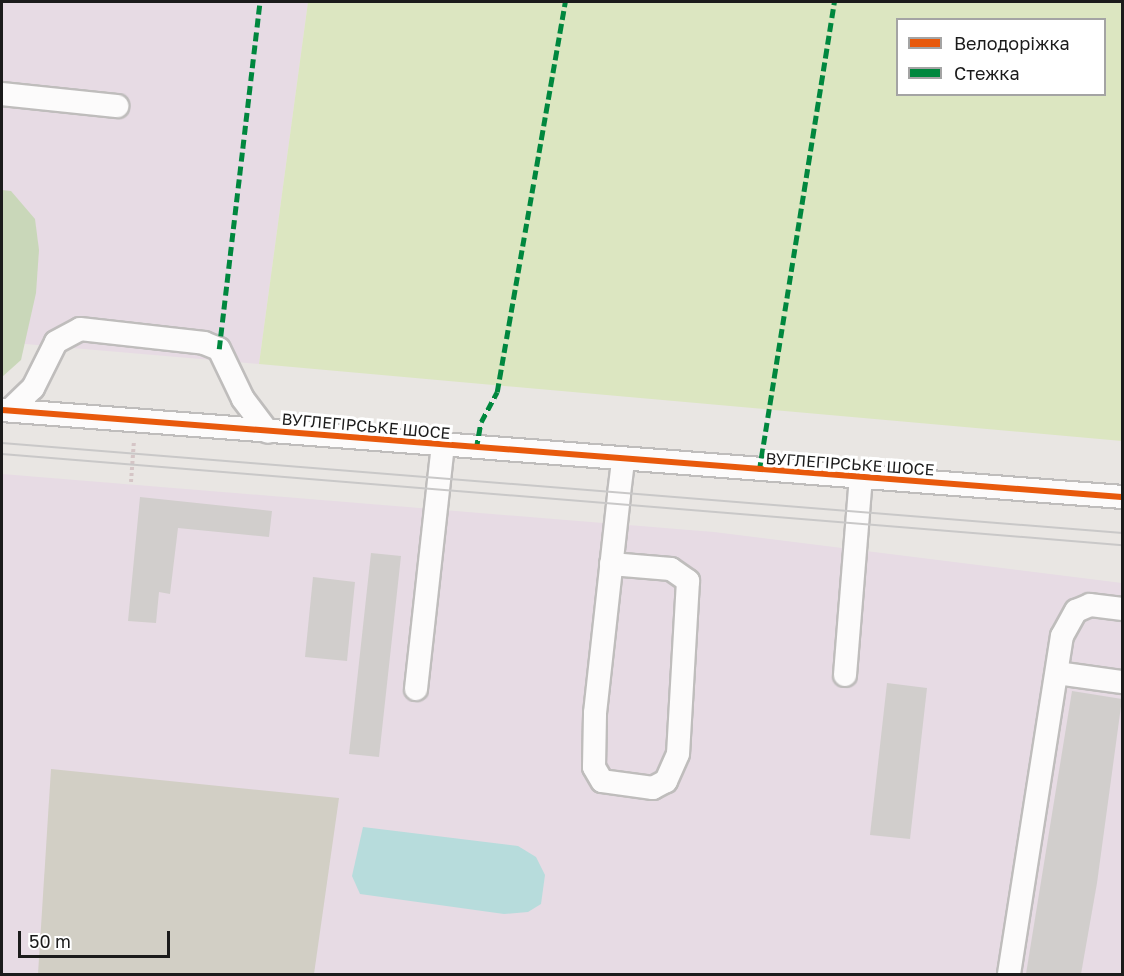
<!DOCTYPE html>
<html>
<head>
<meta charset="utf-8">
<style>
	body { margin:0 }
	#map { position:relative; width:1124px; height:976px; overflow:hidden; background:#e9e6e3; font-family:"Golos Text",sans-serif }
	div>[style] { position:absolute }
	[style*='--x'] { left:calc(var(--x)*1px); top:calc(var(--y)*1px); width:calc(var(--w)*1px); rotate:calc(var(--a)*1deg) }
	.industrial>* { inset:0; background:#e7dbe4 }
	.construction>* { inset:0; background:#d2cfc5 }
	.grass>* { inset:0; background:#dce6c1 }
	.forest>* { inset:0; background:#c9d7b9 }
	.water>* { inset:0; background:#b7dcdc }
	.building>* { inset:0; background:#d1cecc }
	.path>* { height:4px; margin-top:-2px; transform-origin:0; background:repeating-linear-gradient(90deg,#d5c5c6 0 3px,transparent 0 6px) }
	.roads { filter:drop-shadow(2px 0 #bfbdbc) drop-shadow(-2px 0 #bfbdbc) drop-shadow(0 2px #bfbdbc) drop-shadow(0 -2px #bfbdbc) }
	.minor>* { height:22px; margin:-11px; padding:0 11px; transform-origin:11px; border-radius:11px; background:#fcfbfb }
	.tram>* { height:1.5px; margin:-0.75px; padding:0 0.75px; transform-origin:0.75px; border-radius:0.75px; background:#c9c8c8 }
	.quiet>* { height:4.5px; margin-top:-2.25px; transform-origin:0; background:repeating-linear-gradient(90deg,#00873e 0 9px,transparent 0 13.5px) }
	.cycleway>* { height:6px; margin:-3px; padding:0 3px; transform-origin:3px; border-radius:3px; background:#e8590c }
	span { translate:-50% -50%; white-space:nowrap; text-align:center; line-height:1.15; -webkit-text-stroke:6px #fff; paint-order:stroke }
	.street-label { font-size:16px; color:#1b1b1b }
	.frame { position:absolute; inset:0; border:3px solid #1b1b1b; pointer-events:none }
	.legend { position:absolute; left:896px; top:18px; width:210px; height:78px; box-sizing:border-box; background:#fff; border:2px solid #a4a4a4; margin:0; padding:8px 10px; list-style:none; font-size:18px; color:#1b1b1b }
	.legend li { display:flex; align-items:center; gap:12px; height:30px }
	.legend b { width:30px; border:2px solid #a4a4a4 }
	.scale { position:absolute; left:18px; top:931px; width:152px; height:27px; box-sizing:border-box; border:3px solid #1b1b1b; border-top:0; padding-left:8px; font-size:18px; line-height:21px; white-space:nowrap; color:#1b1b1b; -webkit-text-stroke:4px #fff; paint-order:stroke }
</style>
</head>
<body>
<div id="map">
	<div class="industrial">
		<div style="clip-path:polygon(2px 2px,308px 2px,259px 364px,2px 342px)"></div>
		<div style="clip-path:polygon(2px 474px,714px 532px,1122px 583px,1122px 974px,2px 974px)"></div>
	</div>
	<div class="construction">
		<div style="clip-path:polygon(51px 769px,339px 798px,314px 974px,38px 974px)"></div>
	</div>
	<div class="grass">
		<div style="clip-path:polygon(evenodd,308px 2px,1122px 2px,1122px 441px,259px 364px,308px 2px,898px 20px,1104px 20px,1104px 94px,898px 94px,898px 20px)"></div>
	</div>
	<div class="forest">
		<div style="clip-path:polygon(2px 190px,11px 191px,35px 219px,39px 250px,36px 293px,21px 360px,2px 377px)"></div>
	</div>
	<div class="water">
		<div style="clip-path:polygon(363px 827px,518px 846px,536px 857px,545px 875px,541px 904px,528px 912px,504px 914px,360px 894px,352px 876px)"></div>
	</div>
	<div class="building">
		<div style="clip-path:polygon(140px 497px,272px 511px,269px 537px,178px 528px,170px 594px,159px 592px,156px 623px,128px 621px)"></div>
		<div style="clip-path:polygon(371px 553px,401px 556px,379px 757px,349px 754px)"></div>
		<div style="clip-path:polygon(313px 577px,355px 582px,347px 661px,305px 657px)"></div>
		<div style="clip-path:polygon(887px 683px,927px 688px,910px 839px,870px 835px)"></div>
		<div style="clip-path:polygon(1072px 691px,1122px 699px,1097px 883px,1081px 974px,1026px 974px)"></div>
	</div>
	<div class="path">
		<div style="--x:131;--y:482;--w:42;--a:-85.9"></div>
	</div>
	<div class="roads">
		<div class="minor">
			<div style="--x:2;--y:94;--w:116;--a:6"></div>
			<div style="--x:2;--y:410;--w:1123;--a:4.44"></div>
			<div style="--x:10;--y:410;--w:32;--a:-44"></div>
			<div style="--x:33;--y:388;--w:51;--a:-63.4"></div>
			<div style="--x:56;--y:342;--w:27;--a:-28"></div>
			<div style="--x:80;--y:329;--w:125;--a:6.4"></div>
			<div style="--x:204;--y:343;--w:16;--a:22"></div>
			<div style="--x:219;--y:349;--w:55;--a:64.4"></div>
			<div style="--x:243;--y:399;--w:41;--a:52.9"></div>
			<div style="--x:611;--y:564;--w:60;--a:4.8"></div>
			<div style="--x:671;--y:569;--w:21;--a:35"></div>
			<div style="--x:688;--y:581;--w:173;--a:93.3"></div>
			<div style="--x:678;--y:754;--w:30;--a:114"></div>
			<div style="--x:666;--y:781;--w:15;--a:152"></div>
			<div style="--x:653;--y:788;--w:51;--a:-172.2"></div>
			<div style="--x:602;--y:781;--w:16;--a:-120"></div>
			<div style="--x:594;--y:767;--w:54;--a:-88.9"></div>
			<div style="--x:595;--y:713;--w:220;--a:-83.7"></div>
			<div style="--x:619;--y:494;--w:34;--a:-83"></div>
			<div style="--x:1057;--y:673;--w:66;--a:7.9"></div>
			<div style="--x:845;--y:675;--w:198;--a:-85.4"></div>
			<div style="--x:416;--y:689;--w:244;--a:-83.7"></div>
			<div style="--x:1009;--y:974;--w:342;--a:-81.1"></div>
			<div style="--x:1062;--y:636;--w:29;--a:-61"></div>
			<div style="--x:1076;--y:611;--w:15;--a:-23"></div>
			<div style="--x:1090;--y:605;--w:32;--a:7"></div>
		</div>
	</div>
	<div class="tram">
		<div style="--x:2;--y:443;--w:1124;--a:4.59"></div>
		<div style="--x:2;--y:454;--w:1124;--a:4.65"></div>
	</div>
	<div class="quiet">
		<div style="--x:219;--y:349;--w:349;--a:-83.3"></div>
		<div style="--x:476;--y:449;--w:27;--a:-80"></div>
		<div style="--x:481;--y:422;--w:34;--a:-62"></div>
		<div style="--x:497;--y:392;--w:396;--a:-80.1"></div>
		<div style="--x:759;--y:471;--w:475;--a:-80.9"></div>
	</div>
	<div class="cycleway">
		<div style="--x:2;--y:410;--w:1123;--a:4.44"></div>
	</div>
	<div class="street-label">
		<span style="left:366px;top:426px;rotate:5deg">ВУГЛЕГІРСЬКЕ ШОСЕ</span>
		<span style="left:850px;top:464px;rotate:4deg">ВУГЛЕГІРСЬКЕ ШОСЕ</span>
	</div>
	<div class="frame"></div>
	<ul class="legend">
	<li><b style="height:8px;background:#e8590c"></b>Велодоріжка</li>
	<li><b style="height:8px;background:#00873e"></b>Стежка</li>
	</ul>
	<div class="scale">50 m</div>
</div>
</body>
</html>
